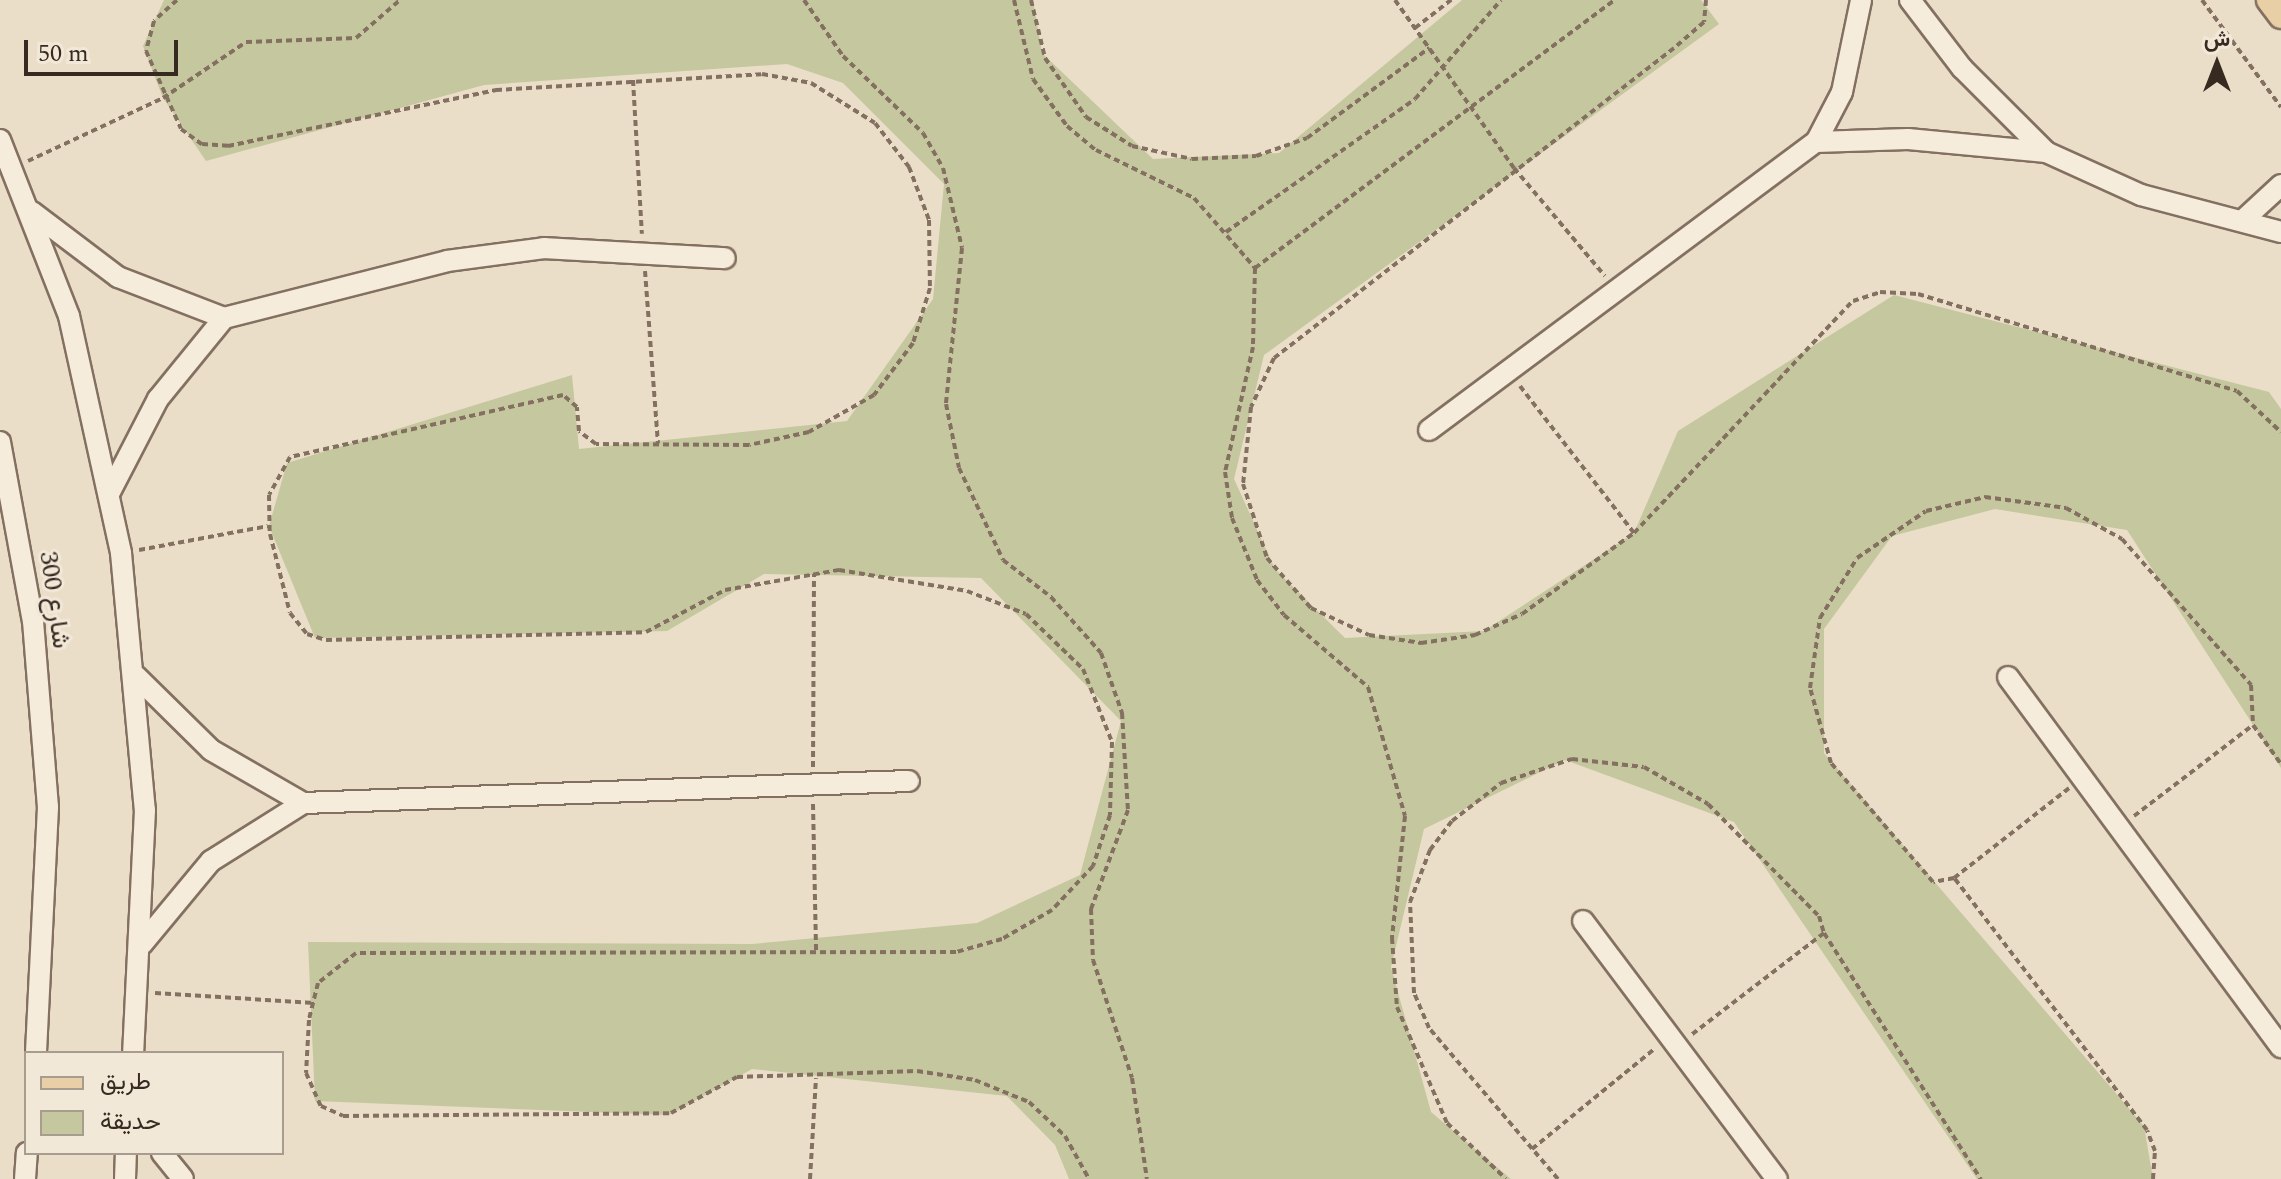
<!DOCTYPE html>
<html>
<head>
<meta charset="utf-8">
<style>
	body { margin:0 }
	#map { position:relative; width:2281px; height:1179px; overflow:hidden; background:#eadec9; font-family:Spectral,Vazirmatn,serif }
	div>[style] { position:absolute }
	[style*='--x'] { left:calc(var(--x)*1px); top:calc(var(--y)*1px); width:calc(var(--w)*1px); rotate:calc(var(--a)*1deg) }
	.green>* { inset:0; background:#c5c79e }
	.path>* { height:4px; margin-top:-2px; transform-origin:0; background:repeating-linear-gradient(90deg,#847060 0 6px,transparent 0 10px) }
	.roads { filter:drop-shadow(2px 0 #847060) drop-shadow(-2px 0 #847060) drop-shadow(0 2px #847060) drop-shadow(0 -2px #847060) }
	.minor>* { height:20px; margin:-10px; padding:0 10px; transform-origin:10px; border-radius:10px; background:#f5ecdb }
	.major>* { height:24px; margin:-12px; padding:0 12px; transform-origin:12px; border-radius:12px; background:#e8cfa6 }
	span { translate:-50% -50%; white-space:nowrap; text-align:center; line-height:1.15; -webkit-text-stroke:6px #f2e8d8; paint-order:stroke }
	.street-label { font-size:26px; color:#362a21 }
	.legend { position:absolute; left:24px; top:1051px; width:260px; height:104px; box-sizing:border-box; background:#f2e8d8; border:2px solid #a79c8f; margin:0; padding:10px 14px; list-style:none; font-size:24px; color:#362a21 }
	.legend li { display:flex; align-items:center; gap:16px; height:40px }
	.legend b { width:40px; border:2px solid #a79c8f }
	.north { position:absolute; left:2177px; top:24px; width:80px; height:80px; -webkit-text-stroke:6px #f2e8d8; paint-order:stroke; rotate:0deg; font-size:22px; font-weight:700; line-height:32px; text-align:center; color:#362a21 }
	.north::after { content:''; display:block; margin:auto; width:28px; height:36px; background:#362a21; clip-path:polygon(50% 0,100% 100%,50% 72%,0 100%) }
	.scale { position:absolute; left:24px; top:40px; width:154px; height:36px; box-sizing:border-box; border:4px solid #362a21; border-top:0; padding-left:10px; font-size:24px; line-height:28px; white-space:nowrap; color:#362a21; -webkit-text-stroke:6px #f2e8d8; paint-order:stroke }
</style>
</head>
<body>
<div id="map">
	<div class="green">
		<div style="clip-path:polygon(164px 0,1033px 0,1042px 53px,1153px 159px,1279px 153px,1462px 0,1701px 0,1719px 24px,1264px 355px,1234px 479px,1275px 569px,1345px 638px,1484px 631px,1634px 533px,1678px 431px,1894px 295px,2269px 392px,2281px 409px,2281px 768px,2127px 530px,1995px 509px,1892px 536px,1824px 629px,1824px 753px,2144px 1126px,2153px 1179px,1977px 1179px,1734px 822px,1565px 760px,1424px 829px,1391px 967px,1431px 1112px,1511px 1179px,1069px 1179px,1055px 1145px,1007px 1096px,752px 1069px,669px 1115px,315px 1101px,308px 942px,752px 944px,977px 923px,1080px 875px,1121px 721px,981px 578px,764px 574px,667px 631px,315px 638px,269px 526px,287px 463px,572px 375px,579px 449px,847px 421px,933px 299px,944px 184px,843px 83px,787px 64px,484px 85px,206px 161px,163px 98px,143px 46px)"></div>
	</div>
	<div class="path">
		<div style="--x:177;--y:0;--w:31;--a:138"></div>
		<div style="--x:154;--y:21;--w:31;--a:105"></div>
		<div style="--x:146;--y:51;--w:85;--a:65.8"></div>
		<div style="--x:181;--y:129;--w:26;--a:36"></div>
		<div style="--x:202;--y:144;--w:26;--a:4"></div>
		<div style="--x:228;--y:146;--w:274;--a:-11.8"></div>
		<div style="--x:496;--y:90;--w:266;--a:-3.4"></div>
		<div style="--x:762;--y:74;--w:50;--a:10.4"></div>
		<div style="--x:811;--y:83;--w:75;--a:32"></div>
		<div style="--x:875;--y:123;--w:56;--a:52.3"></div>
		<div style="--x:909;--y:167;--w:57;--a:69.3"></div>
		<div style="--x:929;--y:220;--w:68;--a:89.2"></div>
		<div style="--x:930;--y:288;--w:58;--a:107.2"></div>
		<div style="--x:913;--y:343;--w:65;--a:126.9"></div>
		<div style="--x:874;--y:395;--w:75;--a:150.4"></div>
		<div style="--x:809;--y:432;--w:61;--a:167.8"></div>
		<div style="--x:749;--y:445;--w:153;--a:-179.6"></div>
		<div style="--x:596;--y:444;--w:21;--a:-143"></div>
		<div style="--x:579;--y:431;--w:24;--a:-95"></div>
		<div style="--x:577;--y:407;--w:18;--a:-139"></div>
		<div style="--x:563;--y:395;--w:280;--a:167.2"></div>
		<div style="--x:290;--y:457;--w:43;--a:118.9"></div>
		<div style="--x:269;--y:495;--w:39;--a:89"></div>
		<div style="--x:270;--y:534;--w:81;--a:75.8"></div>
		<div style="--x:290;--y:613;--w:27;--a:51"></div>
		<div style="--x:307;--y:634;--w:20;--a:18"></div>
		<div style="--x:326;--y:640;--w:320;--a:-1.4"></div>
		<div style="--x:646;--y:632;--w:89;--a:-28"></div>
		<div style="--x:725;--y:590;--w:116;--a:-10"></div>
		<div style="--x:839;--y:570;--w:130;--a:9.3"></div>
		<div style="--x:967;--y:591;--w:63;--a:21.3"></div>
		<div style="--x:1026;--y:614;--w:79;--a:44"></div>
		<div style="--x:1083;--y:669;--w:79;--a:68.3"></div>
		<div style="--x:1112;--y:742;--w:73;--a:91.6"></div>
		<div style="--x:1110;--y:815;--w:54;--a:108.4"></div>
		<div style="--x:1093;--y:866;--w:60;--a:133"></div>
		<div style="--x:1052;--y:910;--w:58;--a:149.9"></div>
		<div style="--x:1002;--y:939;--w:48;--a:164.2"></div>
		<div style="--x:956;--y:952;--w:600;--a:179.9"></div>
		<div style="--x:356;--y:953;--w:48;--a:141.7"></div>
		<div style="--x:318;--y:983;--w:38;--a:104"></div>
		<div style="--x:309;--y:1020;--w:53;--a:93.2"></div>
		<div style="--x:306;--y:1073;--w:36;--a:66"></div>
		<div style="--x:321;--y:1106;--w:24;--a:24"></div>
		<div style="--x:343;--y:1116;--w:328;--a:-0.5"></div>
		<div style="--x:671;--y:1113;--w:75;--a:-28.6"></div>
		<div style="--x:737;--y:1077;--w:180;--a:-1.9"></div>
		<div style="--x:917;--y:1071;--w:59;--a:8.8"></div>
		<div style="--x:975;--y:1080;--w:58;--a:22.2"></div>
		<div style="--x:1029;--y:1102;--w:50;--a:43.4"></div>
		<div style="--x:1065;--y:1136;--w:49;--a:60.8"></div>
		<div style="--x:804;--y:0;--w:68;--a:55.1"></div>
		<div style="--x:843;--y:56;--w:111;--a:43.9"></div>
		<div style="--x:923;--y:133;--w:40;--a:60.3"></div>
		<div style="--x:943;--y:168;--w:82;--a:76.6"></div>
		<div style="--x:962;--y:248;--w:157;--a:95.9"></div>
		<div style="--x:946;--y:404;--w:65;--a:78.5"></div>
		<div style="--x:959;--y:468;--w:102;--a:64.4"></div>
		<div style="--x:1003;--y:560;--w:61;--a:37.6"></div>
		<div style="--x:1051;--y:597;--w:75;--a:48.2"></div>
		<div style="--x:1101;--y:653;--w:64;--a:70.7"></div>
		<div style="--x:1122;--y:713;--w:97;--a:86.5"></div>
		<div style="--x:1128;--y:810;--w:106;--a:110.5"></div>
		<div style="--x:1091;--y:909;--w:51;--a:87.8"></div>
		<div style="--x:1093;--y:960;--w:124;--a:71.7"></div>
		<div style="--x:1132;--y:1078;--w:102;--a:81.6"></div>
		<div style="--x:1014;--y:0;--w:81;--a:76.5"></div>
		<div style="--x:1033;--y:79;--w:58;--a:54.1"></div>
		<div style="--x:1067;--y:126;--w:38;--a:40"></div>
		<div style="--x:1096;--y:150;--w:109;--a:26.1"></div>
		<div style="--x:1194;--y:198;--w:93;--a:48.9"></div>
		<div style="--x:1255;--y:268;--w:79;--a:91.5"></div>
		<div style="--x:1253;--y:347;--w:128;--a:102.6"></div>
		<div style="--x:1225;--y:472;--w:47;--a:81.3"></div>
		<div style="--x:1232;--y:518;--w:67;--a:68"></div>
		<div style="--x:1257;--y:580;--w:44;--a:52.4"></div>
		<div style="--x:1284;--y:615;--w:111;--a:40.6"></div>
		<div style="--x:1368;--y:687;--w:134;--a:74"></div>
		<div style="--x:1405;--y:816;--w:123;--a:96.1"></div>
		<div style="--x:1392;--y:938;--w:69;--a:85.9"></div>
		<div style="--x:1397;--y:1007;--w:126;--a:66.7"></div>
		<div style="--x:1447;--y:1123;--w:81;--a:43.5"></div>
		<div style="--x:1031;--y:0;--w:60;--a:76.4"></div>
		<div style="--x:1045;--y:58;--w:72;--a:55.2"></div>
		<div style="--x:1086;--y:117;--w:54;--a:32.2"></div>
		<div style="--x:1132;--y:146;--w:61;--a:12.2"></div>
		<div style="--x:1192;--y:159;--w:64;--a:-2.7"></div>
		<div style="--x:1256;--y:156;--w:54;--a:-19.4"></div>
		<div style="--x:1307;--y:138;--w:152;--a:-36.4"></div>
		<div style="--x:1395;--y:0;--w:206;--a:54.7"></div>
		<div style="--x:1514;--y:168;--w:141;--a:49.9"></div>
		<div style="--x:1706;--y:0;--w:22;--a:95"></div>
		<div style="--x:1704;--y:22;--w:40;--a:139"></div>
		<div style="--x:1674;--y:48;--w:506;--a:142.22"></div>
		<div style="--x:1274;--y:358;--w:54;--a:115.1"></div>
		<div style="--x:1251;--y:407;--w:77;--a:95.9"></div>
		<div style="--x:1243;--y:484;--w:78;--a:72"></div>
		<div style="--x:1267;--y:558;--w:67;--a:48.7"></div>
		<div style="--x:1311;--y:608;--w:64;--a:25"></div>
		<div style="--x:1369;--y:635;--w:53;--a:8.7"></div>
		<div style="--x:1421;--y:643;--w:55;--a:-8.4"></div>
		<div style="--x:1475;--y:635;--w:51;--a:-24.1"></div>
		<div style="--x:1522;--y:614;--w:138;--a:-35.9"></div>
		<div style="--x:1634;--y:533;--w:319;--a:-46.7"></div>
		<div style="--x:1853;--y:301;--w:28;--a:-18"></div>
		<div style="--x:1880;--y:292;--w:38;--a:3"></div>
		<div style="--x:1918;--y:294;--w:333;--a:16.9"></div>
		<div style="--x:2237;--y:391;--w:60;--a:43"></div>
		<div style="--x:2202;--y:0;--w:133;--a:53.6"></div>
		<div style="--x:1415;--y:28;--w:46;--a:-37.9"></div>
		<div style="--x:633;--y:80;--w:154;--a:86.7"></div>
		<div style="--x:28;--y:161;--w:149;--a:-25"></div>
		<div style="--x:163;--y:98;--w:100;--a:-34"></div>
		<div style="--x:246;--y:42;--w:110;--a:-2.1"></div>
		<div style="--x:356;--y:38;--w:58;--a:-40.8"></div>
		<div style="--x:1226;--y:232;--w:231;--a:-35.1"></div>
		<div style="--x:1415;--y:99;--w:131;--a:-49"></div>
		<div style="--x:1255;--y:268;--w:449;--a:-36.7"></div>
		<div style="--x:645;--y:271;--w:173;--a:85.7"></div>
		<div style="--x:1520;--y:386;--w:186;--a:52.2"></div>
		<div style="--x:139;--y:550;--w:131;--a:-10.5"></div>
		<div style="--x:813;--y:767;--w:193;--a:-89.7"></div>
		<div style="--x:813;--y:804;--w:149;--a:88.8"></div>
		<div style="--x:2134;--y:816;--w:150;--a:-37.4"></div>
		<div style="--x:1954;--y:878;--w:146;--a:-38"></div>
		<div style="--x:1824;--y:933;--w:292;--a:57.5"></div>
		<div style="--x:155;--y:993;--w:159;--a:3.6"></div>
		<div style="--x:1532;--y:1149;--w:158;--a:-39.3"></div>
		<div style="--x:810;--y:1179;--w:101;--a:-86.6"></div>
		<div style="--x:1558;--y:1179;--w:199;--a:-130.5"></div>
		<div style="--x:1429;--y:1028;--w:38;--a:-113"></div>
		<div style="--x:1414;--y:993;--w:91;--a:-92.5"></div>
		<div style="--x:1410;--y:902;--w:56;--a:-69"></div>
		<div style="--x:1430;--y:850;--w:36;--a:-53"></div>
		<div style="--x:1452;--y:821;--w:62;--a:-37.8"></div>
		<div style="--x:1501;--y:783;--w:75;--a:-18.7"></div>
		<div style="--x:1572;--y:759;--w:72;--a:6.3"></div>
		<div style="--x:1644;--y:767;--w:74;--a:30"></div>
		<div style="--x:1708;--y:804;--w:158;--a:45.3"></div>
		<div style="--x:1819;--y:916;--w:18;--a:74"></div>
		<div style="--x:1824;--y:933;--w:169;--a:142.5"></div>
		<div style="--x:2153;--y:1179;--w:28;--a:-86"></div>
		<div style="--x:2155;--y:1151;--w:22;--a:-111"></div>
		<div style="--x:2147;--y:1130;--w:317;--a:-127.4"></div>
		<div style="--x:1954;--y:878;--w:21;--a:169"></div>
		<div style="--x:1933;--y:882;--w:157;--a:-130.6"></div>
		<div style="--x:1831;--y:763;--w:78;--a:-105.6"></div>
		<div style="--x:1810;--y:688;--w:71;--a:-81.9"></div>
		<div style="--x:1820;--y:618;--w:70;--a:-58.3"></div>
		<div style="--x:1857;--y:558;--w:83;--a:-34.3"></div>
		<div style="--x:1926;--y:511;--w:61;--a:-13.3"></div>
		<div style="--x:1985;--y:497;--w:82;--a:7.7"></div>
		<div style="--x:2066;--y:508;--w:64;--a:29"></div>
		<div style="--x:2122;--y:539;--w:195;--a:48.5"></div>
		<div style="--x:2251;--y:685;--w:40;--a:87.1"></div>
		<div style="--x:2253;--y:725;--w:48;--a:54.3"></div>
	</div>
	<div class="roads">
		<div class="minor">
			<div style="--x:1910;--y:0;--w:86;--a:52.6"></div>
			<div style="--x:1962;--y:68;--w:119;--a:45"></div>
			<div style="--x:2046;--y:152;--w:104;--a:24.4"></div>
			<div style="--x:2141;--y:195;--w:145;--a:14.8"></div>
			<div style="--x:0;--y:140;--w:189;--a:68.6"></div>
			<div style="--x:69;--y:316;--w:243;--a:77.6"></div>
			<div style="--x:121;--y:553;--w:258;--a:84.7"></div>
			<div style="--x:145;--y:810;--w:243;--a:92.8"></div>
			<div style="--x:1816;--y:142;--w:92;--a:-1.9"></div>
			<div style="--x:1908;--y:139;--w:139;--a:5.4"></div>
			<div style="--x:32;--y:212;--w:108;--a:37.1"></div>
			<div style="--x:118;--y:277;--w:114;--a:21.1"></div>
			<div style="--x:224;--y:318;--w:230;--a:-14.3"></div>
			<div style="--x:447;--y:261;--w:98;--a:-7.6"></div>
			<div style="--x:544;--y:248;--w:181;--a:3.2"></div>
			<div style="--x:2242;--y:221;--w:53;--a:-42.7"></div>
			<div style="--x:1429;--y:430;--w:482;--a:-36.7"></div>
			<div style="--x:1816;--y:142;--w:56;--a:-62.5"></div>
			<div style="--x:1842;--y:92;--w:94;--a:-78.3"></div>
			<div style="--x:0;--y:442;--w:182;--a:79.6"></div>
			<div style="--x:33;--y:621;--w:187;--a:85.4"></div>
			<div style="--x:48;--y:807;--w:246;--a:92.8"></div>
			<div style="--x:110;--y:492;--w:105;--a:-62.7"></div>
			<div style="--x:158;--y:399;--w:104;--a:-50.8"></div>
			<div style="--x:136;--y:676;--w:105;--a:44.6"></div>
			<div style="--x:211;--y:750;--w:106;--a:29.9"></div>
			<div style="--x:2008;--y:677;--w:460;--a:53.6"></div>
			<div style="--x:1583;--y:921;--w:323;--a:53.1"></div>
			<div style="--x:142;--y:944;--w:108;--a:-50.3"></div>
			<div style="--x:211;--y:861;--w:109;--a:-32.2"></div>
			<div style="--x:303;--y:803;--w:606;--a:-2.08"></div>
			<div style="--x:162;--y:1153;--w:33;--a:51"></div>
			<div style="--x:25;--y:1179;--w:26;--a:-86"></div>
			<div style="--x:125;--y:1179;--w:26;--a:-88"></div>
		</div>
		<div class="major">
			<div style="--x:2269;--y:0;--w:20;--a:53"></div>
		</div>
	</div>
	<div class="street-label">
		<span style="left:54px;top:600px;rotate:82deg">شارع 300</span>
	</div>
	<ul class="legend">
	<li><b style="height:10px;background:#e8cfa6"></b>طريق</li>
	<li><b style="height:22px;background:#c5c79e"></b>حديقة</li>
	</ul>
	<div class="north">ش</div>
	<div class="scale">50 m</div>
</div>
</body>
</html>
